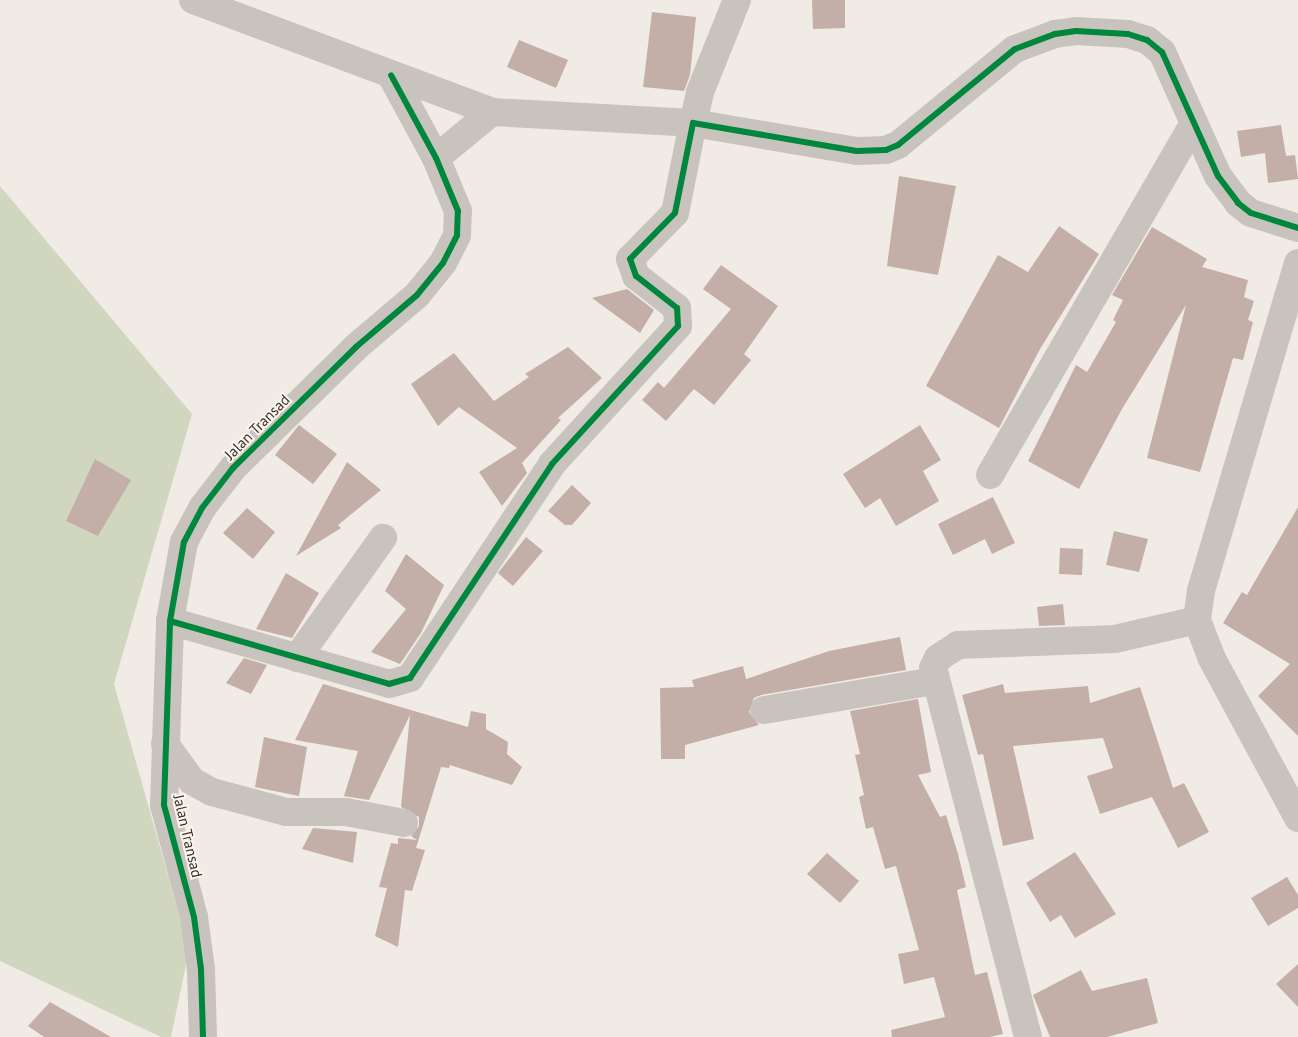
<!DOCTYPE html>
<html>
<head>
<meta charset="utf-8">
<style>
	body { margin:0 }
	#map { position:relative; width:1298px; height:1037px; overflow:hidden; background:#f0ebe5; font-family:"PT Sans",sans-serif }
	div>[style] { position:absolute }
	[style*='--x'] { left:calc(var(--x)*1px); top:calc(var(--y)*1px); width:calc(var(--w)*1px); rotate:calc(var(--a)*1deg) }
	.green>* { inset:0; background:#d1d6bf }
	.building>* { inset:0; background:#c3afa7 }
	.minor>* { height:28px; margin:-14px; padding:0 14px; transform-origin:14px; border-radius:14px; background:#c9c3be }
	.cycleway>* { height:6px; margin:-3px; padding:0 3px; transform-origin:3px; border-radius:3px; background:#00873e }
	span { translate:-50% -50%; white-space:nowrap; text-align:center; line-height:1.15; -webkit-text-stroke:4px #fbf5ee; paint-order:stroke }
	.street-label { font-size:15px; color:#3b302b }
</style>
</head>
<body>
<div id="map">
	<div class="green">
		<div style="clip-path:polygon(0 186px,192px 414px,114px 684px,189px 950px,171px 1037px,161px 1037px,0 961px)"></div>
	</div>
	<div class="building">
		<div style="clip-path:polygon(812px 0,845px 0,845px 28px,813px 29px)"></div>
		<div style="clip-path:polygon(652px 12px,696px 17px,690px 75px,684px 91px,643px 87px)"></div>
		<div style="clip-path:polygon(519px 40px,568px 60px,556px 88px,507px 67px)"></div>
		<div style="clip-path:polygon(1281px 125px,1286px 156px,1295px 155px,1298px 179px,1268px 183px,1265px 153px,1241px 157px,1237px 131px)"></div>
		<div style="clip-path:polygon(899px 176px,956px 186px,938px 275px,887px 266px)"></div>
		<div style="clip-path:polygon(1059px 226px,1099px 254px,1040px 349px,999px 428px,926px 386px,998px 255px,1028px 272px)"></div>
		<div style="clip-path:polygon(1152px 227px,1207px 259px,1202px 267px,1248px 280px,1244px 297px,1254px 301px,1248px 320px,1253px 322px,1243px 360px,1233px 358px,1200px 472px,1147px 458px,1186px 305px,1122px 409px,1079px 489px,1028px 461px,1076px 365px,1087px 372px,1116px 322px,1113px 320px,1123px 300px,1112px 295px)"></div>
		<div style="clip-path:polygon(721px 265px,778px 306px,744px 354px,751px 360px,714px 405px,694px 389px,666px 421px,642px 400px,658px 382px,664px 388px,731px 309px,703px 289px)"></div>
		<div style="clip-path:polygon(627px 289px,654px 310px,640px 333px,592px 298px)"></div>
		<div style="clip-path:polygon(568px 347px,602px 378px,558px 418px,561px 420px,522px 463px,527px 473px,502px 506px,479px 472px,517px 448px,459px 407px,438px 426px,411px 384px,454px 353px,494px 401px,529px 377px,525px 374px)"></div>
		<div style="clip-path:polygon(299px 425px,337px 454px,313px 484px,275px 455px)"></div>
		<div style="clip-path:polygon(920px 425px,941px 460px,923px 471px,939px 501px,896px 526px,880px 498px,865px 508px,843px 474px)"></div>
		<div style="clip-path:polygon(95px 459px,131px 480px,98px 536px,66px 521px)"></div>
		<div style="clip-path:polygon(347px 462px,381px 490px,338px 525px,341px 528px,296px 556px)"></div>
		<div style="clip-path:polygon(572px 485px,591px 503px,572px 525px,565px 525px,548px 511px)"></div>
		<div style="clip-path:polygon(993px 497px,1015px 543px,992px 554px,985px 539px,953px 555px,938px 524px)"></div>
		<div style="clip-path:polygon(1298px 507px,1298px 736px,1258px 696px,1290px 664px,1223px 623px,1242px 592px,1247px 595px)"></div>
		<div style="clip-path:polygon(247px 508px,275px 532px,253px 559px,223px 533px)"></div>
		<div style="clip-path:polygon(1114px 531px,1148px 539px,1139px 572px,1106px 565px)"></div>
		<div style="clip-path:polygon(526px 537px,543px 551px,513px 586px,498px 573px)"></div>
		<div style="clip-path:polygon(1060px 548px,1083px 549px,1082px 575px,1059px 574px)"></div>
		<div style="clip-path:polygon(406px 554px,444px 585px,421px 633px,400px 664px,371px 652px,406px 609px,385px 591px)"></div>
		<div style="clip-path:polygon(286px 573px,319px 593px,292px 638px,256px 629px)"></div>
		<div style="clip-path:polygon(1063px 604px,1065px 625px,1039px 626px,1037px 607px)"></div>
		<div style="clip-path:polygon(900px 637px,906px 670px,761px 695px,754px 698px,749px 712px,759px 725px,685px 745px,685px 759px,661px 759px,660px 688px,694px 687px,692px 680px,743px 666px,746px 679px,829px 651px)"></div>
		<div style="clip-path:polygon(244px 658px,267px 665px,251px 694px,226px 683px)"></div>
		<div style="clip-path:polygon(323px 684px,468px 727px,471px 711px,486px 714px,486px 729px,508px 742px,507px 754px,522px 767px,512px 785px,450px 765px,449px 768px,441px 767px,416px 848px,425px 850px,412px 891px,405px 890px,398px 947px,375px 936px,387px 888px,379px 887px,391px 843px,398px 844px,398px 838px,417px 840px,411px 836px,419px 826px,419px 817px,401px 807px,410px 715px,369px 800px,344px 796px,358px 751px,295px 740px)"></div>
		<div style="clip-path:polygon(1003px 684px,1005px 693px,1088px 686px,1090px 703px,1140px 687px,1173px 788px,1184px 783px,1209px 832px,1178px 848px,1152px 797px,1100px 814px,1087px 776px,1113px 768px,1103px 738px,1013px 746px,1034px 839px,1003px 846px,983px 754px,978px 755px,962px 695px)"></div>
		<div style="clip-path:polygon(918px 699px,931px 772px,918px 775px,940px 817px,946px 815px,958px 854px,966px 887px,957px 890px,975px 975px,987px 972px,1003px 1034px,990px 1037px,892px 1037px,891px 1030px,945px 1017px,934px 977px,904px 984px,898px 954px,919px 950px,896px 866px,885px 869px,873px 827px,866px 829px,859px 797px,864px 795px,855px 755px,860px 754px,850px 711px)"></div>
		<div style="clip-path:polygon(264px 737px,307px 747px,299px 796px,255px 787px)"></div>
		<div style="clip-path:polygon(313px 828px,357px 832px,353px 863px,302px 849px)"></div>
		<div style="clip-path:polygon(1075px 852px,1116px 914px,1075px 938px,1061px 915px,1050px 922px,1026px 883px)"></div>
		<div style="clip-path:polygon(827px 853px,859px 881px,840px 903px,807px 874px)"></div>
		<div style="clip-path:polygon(1287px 877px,1298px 895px,1298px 908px,1268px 926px,1251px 898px)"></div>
		<div style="clip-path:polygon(1298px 964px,1298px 1007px,1276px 984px)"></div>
		<div style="clip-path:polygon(1081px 970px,1092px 991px,1147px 978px,1158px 1023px,1107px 1037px,1050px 1037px,1033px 995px)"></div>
		<div style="clip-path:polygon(50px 1002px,111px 1037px,44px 1037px,28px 1026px)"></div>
	</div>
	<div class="minor">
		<div style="--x:193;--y:0;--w:319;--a:20.5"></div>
		<div style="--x:492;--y:112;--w:201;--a:3.1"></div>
		<div style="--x:693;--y:123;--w:32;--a:-77"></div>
		<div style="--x:700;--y:92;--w:99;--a:-68.1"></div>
		<div style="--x:436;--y:158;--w:72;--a:-39.4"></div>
		<div style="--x:1298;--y:263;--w:342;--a:106.5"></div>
		<div style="--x:1201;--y:591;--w:29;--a:98"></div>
		<div style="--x:1197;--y:620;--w:40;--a:69"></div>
		<div style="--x:1211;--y:657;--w:183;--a:61.6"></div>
		<div style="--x:990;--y:475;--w:407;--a:-59.9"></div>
		<div style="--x:170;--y:621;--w:228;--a:16"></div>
		<div style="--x:389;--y:684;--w:22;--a:-16"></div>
		<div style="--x:410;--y:678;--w:257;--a:-56.4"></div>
		<div style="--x:552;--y:464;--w:187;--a:-47.6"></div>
		<div style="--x:678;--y:326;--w:18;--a:-93"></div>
		<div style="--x:677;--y:308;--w:52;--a:-142"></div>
		<div style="--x:636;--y:276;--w:18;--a:-109"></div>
		<div style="--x:630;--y:259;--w:64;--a:-45.6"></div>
		<div style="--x:675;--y:213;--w:92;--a:-78.7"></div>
		<div style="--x:693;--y:123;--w:166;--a:9.7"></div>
		<div style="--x:857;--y:151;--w:29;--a:-2"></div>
		<div style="--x:886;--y:150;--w:13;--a:-23"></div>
		<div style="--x:898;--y:145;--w:151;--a:-39.4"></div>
		<div style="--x:1015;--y:49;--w:43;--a:-20.6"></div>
		<div style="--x:1055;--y:34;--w:21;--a:-8"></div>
		<div style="--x:1076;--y:31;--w:52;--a:3.3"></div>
		<div style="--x:1128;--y:34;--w:20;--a:18"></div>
		<div style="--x:1147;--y:40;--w:19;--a:39"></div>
		<div style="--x:1162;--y:52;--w:136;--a:65.7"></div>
		<div style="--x:1218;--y:176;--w:34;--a:53"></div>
		<div style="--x:1238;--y:203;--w:16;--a:38"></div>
		<div style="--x:1251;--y:213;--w:49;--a:17.7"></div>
		<div style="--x:297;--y:658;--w:148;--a:-54.4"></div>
		<div style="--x:764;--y:710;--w:171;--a:-9.7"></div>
		<div style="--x:165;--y:744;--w:46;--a:53.9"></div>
		<div style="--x:192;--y:781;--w:23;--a:29"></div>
		<div style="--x:212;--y:792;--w:77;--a:15.1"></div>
		<div style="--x:286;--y:812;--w:60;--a:0"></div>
		<div style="--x:346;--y:812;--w:59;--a:10.7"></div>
		<div style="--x:203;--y:1037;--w:68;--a:-91.7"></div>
		<div style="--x:201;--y:969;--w:52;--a:-97.7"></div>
		<div style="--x:194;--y:917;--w:116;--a:-105"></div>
		<div style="--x:164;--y:805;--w:184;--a:-88.1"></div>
		<div style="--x:170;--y:621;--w:80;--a:-80"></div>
		<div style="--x:184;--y:542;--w:38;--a:-62"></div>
		<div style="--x:202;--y:508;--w:51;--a:-52.2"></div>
		<div style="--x:233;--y:468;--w:173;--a:-44.5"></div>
		<div style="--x:356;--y:347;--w:80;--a:-40.4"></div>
		<div style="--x:417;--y:295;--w:41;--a:-50.9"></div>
		<div style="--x:443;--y:263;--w:31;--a:-63"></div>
		<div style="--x:457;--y:235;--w:24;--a:-88"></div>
		<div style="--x:458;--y:211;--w:57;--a:-112.5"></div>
		<div style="--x:436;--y:158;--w:94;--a:-118.5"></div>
		<div style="--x:1028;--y:1037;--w:381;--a:-104.4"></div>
		<div style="--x:933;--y:668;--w:11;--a:-63"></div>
		<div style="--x:938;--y:658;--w:24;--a:-33"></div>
		<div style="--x:958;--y:645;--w:157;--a:-2.2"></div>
		<div style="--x:1115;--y:639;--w:84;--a:-13"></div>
	</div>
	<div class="cycleway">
		<div style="--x:170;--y:621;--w:228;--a:16"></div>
		<div style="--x:389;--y:684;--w:22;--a:-16"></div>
		<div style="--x:410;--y:678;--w:257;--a:-56.4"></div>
		<div style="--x:552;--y:464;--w:187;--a:-47.6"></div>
		<div style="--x:678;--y:326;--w:18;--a:-93"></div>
		<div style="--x:677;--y:308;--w:52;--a:-142"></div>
		<div style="--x:636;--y:276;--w:18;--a:-109"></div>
		<div style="--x:630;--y:259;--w:64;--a:-45.6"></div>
		<div style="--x:675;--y:213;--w:92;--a:-78.7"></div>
		<div style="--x:693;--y:123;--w:166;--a:9.7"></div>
		<div style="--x:857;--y:151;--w:29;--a:-2"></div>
		<div style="--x:886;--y:150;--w:13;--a:-23"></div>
		<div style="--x:898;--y:145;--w:151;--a:-39.4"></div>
		<div style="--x:1015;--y:49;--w:43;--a:-20.6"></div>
		<div style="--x:1055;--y:34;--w:21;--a:-8"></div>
		<div style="--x:1076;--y:31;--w:52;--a:3.3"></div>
		<div style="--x:1128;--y:34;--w:20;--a:18"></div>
		<div style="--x:1147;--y:40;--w:19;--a:39"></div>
		<div style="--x:1162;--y:52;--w:136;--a:65.7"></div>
		<div style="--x:1218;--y:176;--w:34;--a:53"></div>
		<div style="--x:1238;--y:203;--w:16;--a:38"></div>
		<div style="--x:1251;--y:213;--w:49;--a:17.7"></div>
		<div style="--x:203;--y:1037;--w:68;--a:-91.7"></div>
		<div style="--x:201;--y:969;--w:52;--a:-97.7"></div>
		<div style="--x:194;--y:917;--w:116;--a:-105"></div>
		<div style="--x:164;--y:805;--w:184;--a:-88.1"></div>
		<div style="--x:170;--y:621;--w:80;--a:-80"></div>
		<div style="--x:184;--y:542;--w:38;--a:-62"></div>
		<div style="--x:202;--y:508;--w:51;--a:-52.2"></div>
		<div style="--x:233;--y:468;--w:173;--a:-44.5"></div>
		<div style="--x:356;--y:347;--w:80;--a:-40.4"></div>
		<div style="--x:417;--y:295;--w:41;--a:-50.9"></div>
		<div style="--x:443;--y:263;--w:31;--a:-63"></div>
		<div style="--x:457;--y:235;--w:24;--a:-88"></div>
		<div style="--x:458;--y:211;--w:57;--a:-112.5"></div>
		<div style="--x:436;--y:158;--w:94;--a:-118.5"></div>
	</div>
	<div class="street-label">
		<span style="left:257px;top:427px;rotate:-45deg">Jalan Transad</span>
		<span style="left:188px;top:836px;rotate:77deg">Jalan Transad</span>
	</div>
</div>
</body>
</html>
